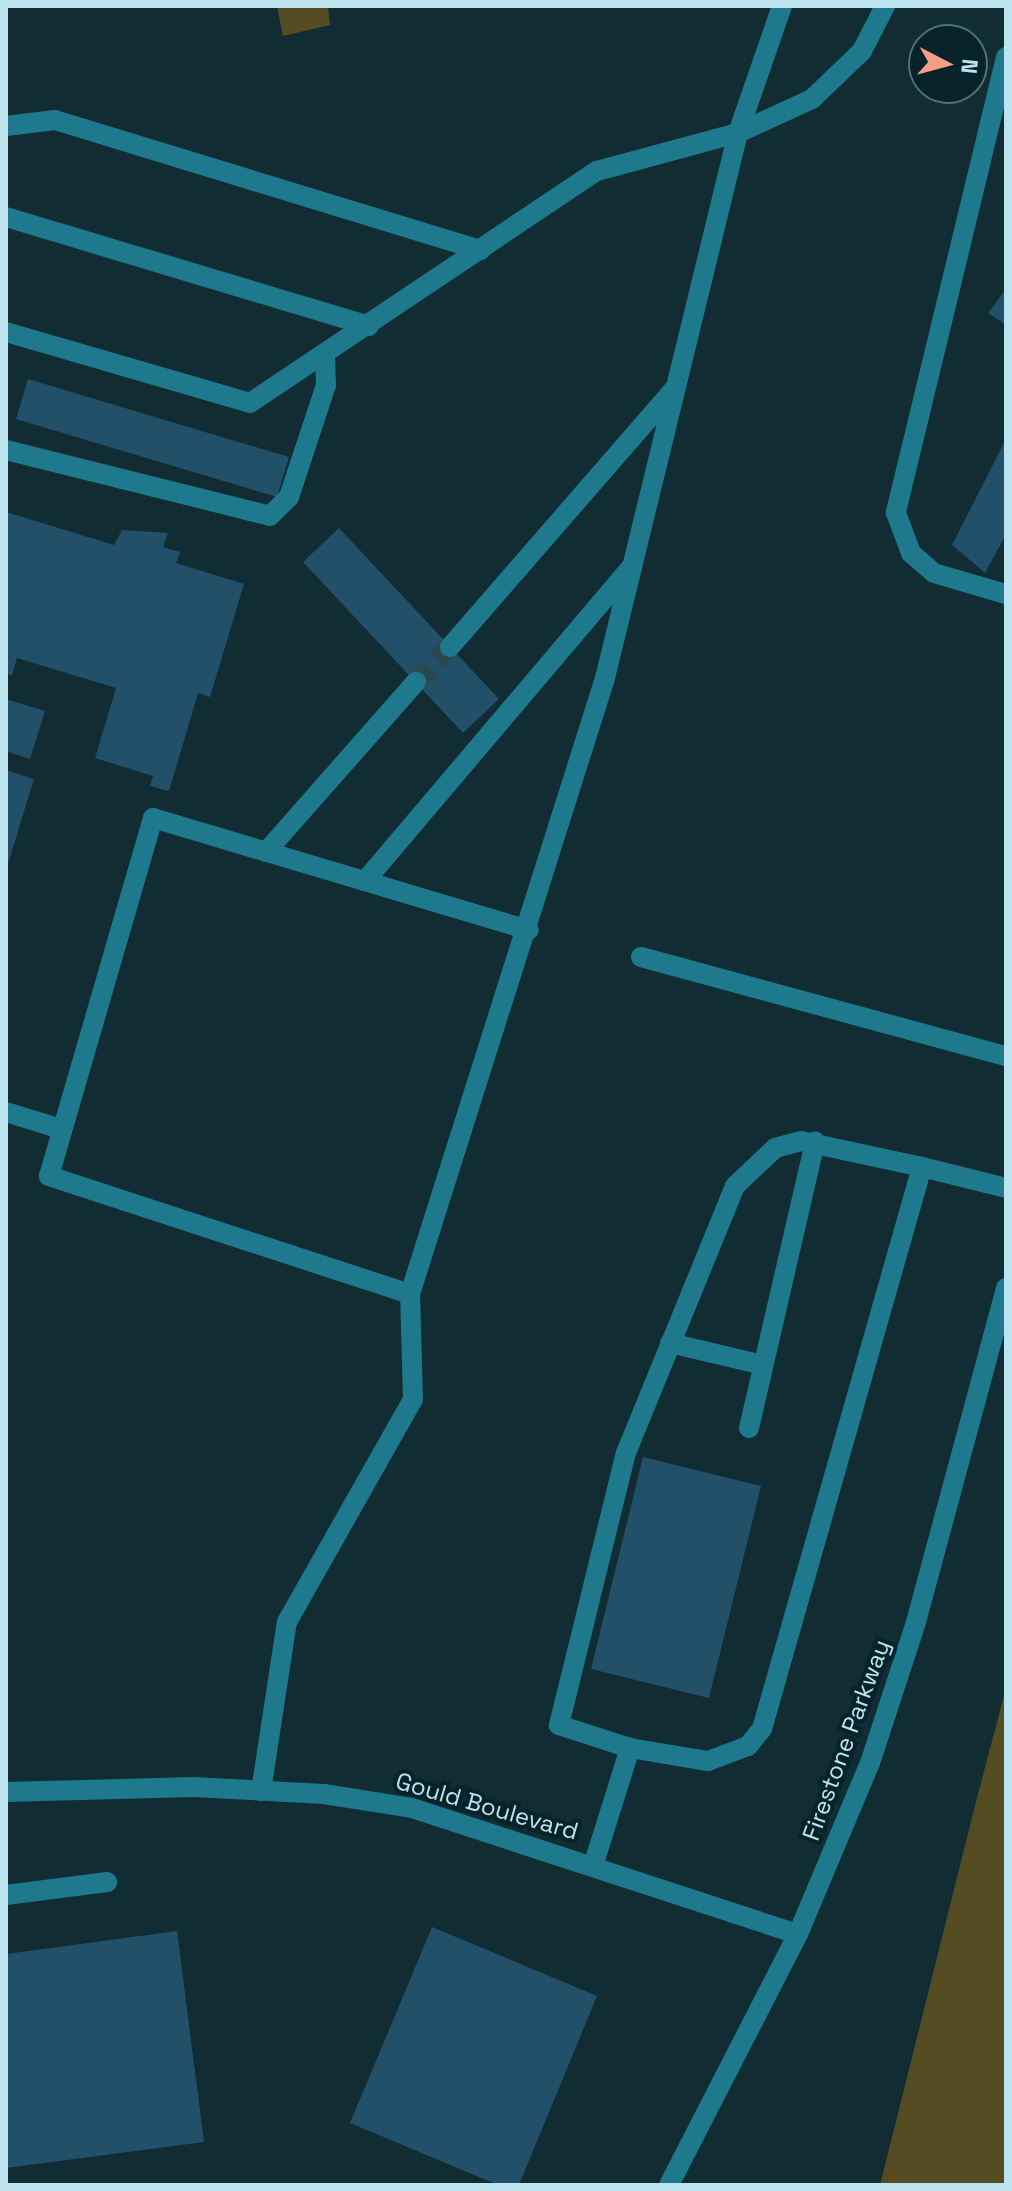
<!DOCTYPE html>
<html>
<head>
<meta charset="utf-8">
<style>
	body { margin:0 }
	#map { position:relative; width:1012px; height:2191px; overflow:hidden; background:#112c32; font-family:"Space Grotesk",sans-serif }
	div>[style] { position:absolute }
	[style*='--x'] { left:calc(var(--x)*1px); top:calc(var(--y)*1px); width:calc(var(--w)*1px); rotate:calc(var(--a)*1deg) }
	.green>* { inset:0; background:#564c23 }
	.building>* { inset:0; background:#225069 }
	.minor-tunnel>* { height:20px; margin-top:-10px; transform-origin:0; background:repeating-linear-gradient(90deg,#2b484e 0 20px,transparent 0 30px) }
	.minor>* { height:20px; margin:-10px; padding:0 10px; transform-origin:10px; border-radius:10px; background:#1e798d }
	span { translate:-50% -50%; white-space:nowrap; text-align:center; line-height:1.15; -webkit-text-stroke:8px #072228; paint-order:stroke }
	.street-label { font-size:24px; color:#bde4ee }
	.frame { position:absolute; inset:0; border:8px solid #bde4ee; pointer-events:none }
	.north { position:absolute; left:908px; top:24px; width:80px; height:80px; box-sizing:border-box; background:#072228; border:2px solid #507077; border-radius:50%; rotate:96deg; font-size:22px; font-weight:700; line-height:32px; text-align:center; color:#bde4ee }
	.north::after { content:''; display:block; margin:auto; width:28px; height:36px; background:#f49e87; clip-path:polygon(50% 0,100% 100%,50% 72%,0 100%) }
</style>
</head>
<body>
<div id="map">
	<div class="green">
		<div style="clip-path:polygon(277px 6px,328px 6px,330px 25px,283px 36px)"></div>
		<div style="clip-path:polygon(1006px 1688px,1006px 2185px,880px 2185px,977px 1798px)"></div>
	</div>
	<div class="building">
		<div style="clip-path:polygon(1006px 289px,1006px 325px,988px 313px)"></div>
		<div style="clip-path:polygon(28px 379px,289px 457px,277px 497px,16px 419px)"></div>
		<div style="clip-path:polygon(1006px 439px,1006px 534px,985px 573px,952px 545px)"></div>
		<div style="clip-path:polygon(6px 512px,114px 545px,122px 530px,168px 533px,163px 547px,180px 552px,176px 563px,244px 584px,210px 697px,198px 693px,169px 791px,150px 786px,153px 776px,95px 758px,116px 688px,17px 658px,12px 675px,6px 674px)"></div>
		<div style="clip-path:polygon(339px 528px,499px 699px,463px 733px,303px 562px)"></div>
		<div style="clip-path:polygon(6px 699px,45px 711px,30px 759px,6px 751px)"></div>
		<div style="clip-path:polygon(6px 770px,34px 779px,7px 867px,6px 867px)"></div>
		<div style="clip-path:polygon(643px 1457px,761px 1486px,709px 1698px,591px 1669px)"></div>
		<div style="clip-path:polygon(432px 1927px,597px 1996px,519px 2185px,498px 2185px,350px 2123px)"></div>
		<div style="clip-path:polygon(177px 1931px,204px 2142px,6px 2168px,6px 1954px)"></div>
	</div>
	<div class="minor-tunnel">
		<div style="--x:416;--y:682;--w:49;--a:-45.8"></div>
	</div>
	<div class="minor">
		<div style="--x:1006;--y:57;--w:469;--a:103.6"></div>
		<div style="--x:896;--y:513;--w:43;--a:69.4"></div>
		<div style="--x:911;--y:553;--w:30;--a:41"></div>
		<div style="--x:934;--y:573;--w:75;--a:16.3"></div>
		<div style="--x:6;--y:126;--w:49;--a:-7"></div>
		<div style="--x:55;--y:120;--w:445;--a:17"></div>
		<div style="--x:6;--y:217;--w:379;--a:16.7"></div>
		<div style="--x:6;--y:332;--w:254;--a:16.2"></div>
		<div style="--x:250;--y:403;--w:417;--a:-33.8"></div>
		<div style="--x:597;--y:171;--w:146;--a:-15.1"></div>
		<div style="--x:738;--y:133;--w:81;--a:-24.7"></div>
		<div style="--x:812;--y:99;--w:69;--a:-43.8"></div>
		<div style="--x:862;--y:51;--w:51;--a:-62.9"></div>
		<div style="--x:6;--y:450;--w:272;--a:14"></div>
		<div style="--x:270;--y:516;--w:27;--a:-45"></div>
		<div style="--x:289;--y:497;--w:118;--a:-71.7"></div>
		<div style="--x:326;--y:385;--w:30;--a:-92"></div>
		<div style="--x:450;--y:647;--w:343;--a:-49"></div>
		<div style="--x:266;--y:852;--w:227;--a:-48.6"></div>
		<div style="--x:365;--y:881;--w:410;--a:-49.7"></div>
		<div style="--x:641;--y:957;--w:378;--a:15.2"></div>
		<div style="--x:6;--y:1112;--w:58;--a:17.2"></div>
		<div style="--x:410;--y:1294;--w:380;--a:-161.9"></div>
		<div style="--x:49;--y:1176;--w:373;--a:-73.8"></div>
		<div style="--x:153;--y:818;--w:392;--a:16.6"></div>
		<div style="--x:670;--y:1343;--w:96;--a:13.3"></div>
		<div style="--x:749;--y:1428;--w:294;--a:-77"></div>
		<div style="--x:630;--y:1748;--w:75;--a:-162.1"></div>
		<div style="--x:559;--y:1725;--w:280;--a:-76.2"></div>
		<div style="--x:626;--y:1453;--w:288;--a:-67.8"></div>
		<div style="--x:735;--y:1186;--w:55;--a:-43.5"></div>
		<div style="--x:775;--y:1148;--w:27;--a:-15"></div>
		<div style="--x:801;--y:1141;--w:124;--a:12.1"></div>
		<div style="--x:261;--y:1791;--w:171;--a:-81.3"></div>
		<div style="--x:287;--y:1622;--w:256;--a:-60.5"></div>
		<div style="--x:413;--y:1399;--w:105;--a:-91.6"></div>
		<div style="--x:410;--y:1294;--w:646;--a:-72.43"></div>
		<div style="--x:605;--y:678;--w:561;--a:-76.29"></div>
		<div style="--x:738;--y:133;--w:134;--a:-70.9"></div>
		<div style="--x:6;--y:1792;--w:188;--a:-1.5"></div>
		<div style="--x:194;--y:1787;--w:130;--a:3.1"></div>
		<div style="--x:324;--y:1794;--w:89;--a:9"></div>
		<div style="--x:412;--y:1808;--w:406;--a:18.1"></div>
		<div style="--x:594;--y:1863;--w:121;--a:-72.6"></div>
		<div style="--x:630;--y:1748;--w:79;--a:9.5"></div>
		<div style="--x:708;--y:1761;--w:43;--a:-20.6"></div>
		<div style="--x:748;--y:1746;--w:22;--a:-51"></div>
		<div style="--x:762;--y:1729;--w:584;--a:-74.11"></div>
		<div style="--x:922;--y:1167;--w:87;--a:14"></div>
		<div style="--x:6;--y:1895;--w:102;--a:-7.3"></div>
		<div style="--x:669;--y:2185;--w:282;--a:-62.8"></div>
		<div style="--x:798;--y:1934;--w:186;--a:-67.2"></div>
		<div style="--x:870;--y:1763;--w:148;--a:-71.9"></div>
		<div style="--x:916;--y:1622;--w:346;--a:-74.9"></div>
	</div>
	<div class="street-label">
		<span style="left:846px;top:1740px;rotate:-70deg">Firestone Parkway</span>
		<span style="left:487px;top:1806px;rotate:16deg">Gould Boulevard</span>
	</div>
	<div class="frame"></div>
	<div class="north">N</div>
</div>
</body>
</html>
